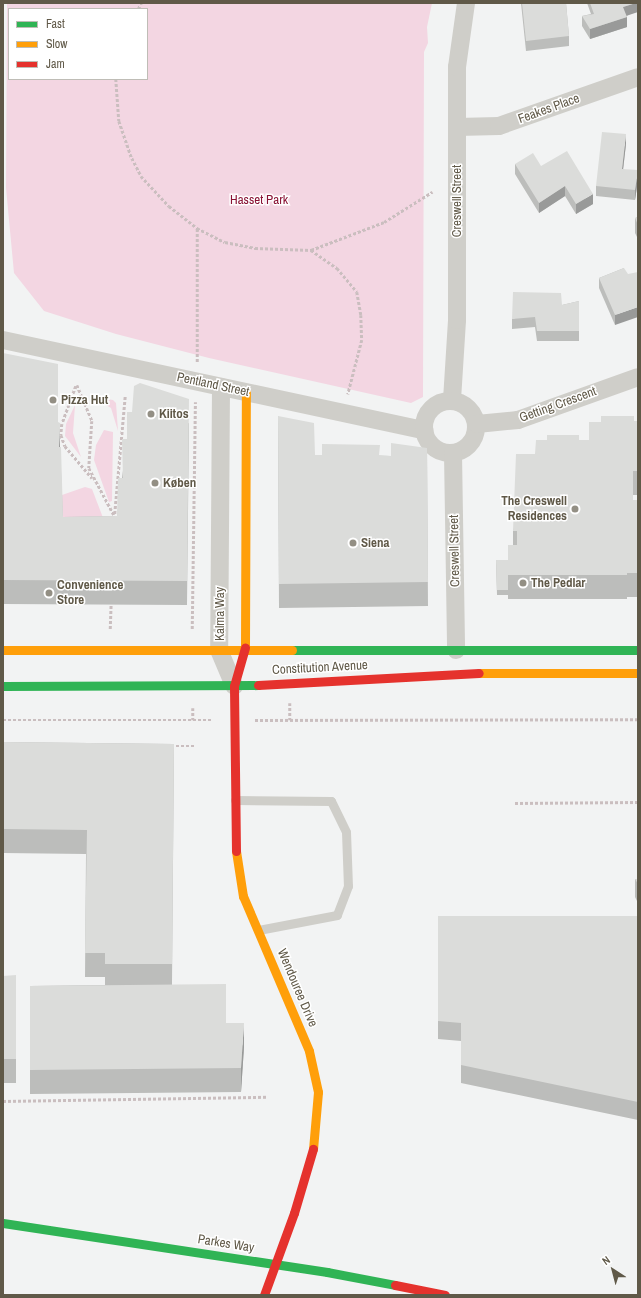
<!DOCTYPE html>
<html>
<head>
<meta charset="utf-8">
<style>
	body { margin:0 }
	#map { position:relative; width:641px; height:1298px; overflow:hidden; background:#f2f3f3; font-family:"Archivo Narrow",sans-serif }
	div>[style] { position:absolute }
	[style*='--x'] { left:calc(var(--x)*1px); top:calc(var(--y)*1px); width:calc(var(--w)*1px); rotate:calc(var(--a)*1deg) }
	.green>* { inset:0; background:#f3d6e2 }
	.path>* { height:2.5px; margin-top:-1.25px; transform-origin:0; background:repeating-linear-gradient(90deg,#cabebf 0 3px,transparent 0 5px) }
	.lane>* { height:9px; margin:-4.5px; padding:0 4.5px; transform-origin:4.5px; border-radius:4.5px; background:#cfcec9 }
	.street>* { height:18px; margin:-9px; padding:0 9px; transform-origin:9px; border-radius:9px; background:#cfcec9 }
	.street>.ring { margin:-9px; padding:0; box-sizing:content-box; background:none; border:18px solid #cfcec9; border-radius:50% }
	.fast>* { height:9px; margin:-4.5px; padding:0 4.5px; transform-origin:4.5px; border-radius:4.5px; background:#30b455 }
	.slow>* { height:9px; margin:-4.5px; padding:0 4.5px; transform-origin:4.5px; border-radius:4.5px; background:#ff9f0a }
	.jam>* { height:9px; margin:-4.5px; padding:0 4.5px; transform-origin:4.5px; border-radius:4.5px; background:#e5322d }
	.wall>* { inset:0; background:#bcbdbb }
	.shaded-wall>* { inset:0; background:#999a99 }
	.building>* { inset:0; background:#dbdcda }
	.dots>* { width:11px; height:11px; translate:-50% -50%; box-sizing:border-box; border:2px solid #fff; border-radius:50% }
	span { translate:-50% -50%; white-space:nowrap; text-align:center; line-height:1.15; -webkit-text-stroke:3px #fff; paint-order:stroke }
	.street-label { font-size:13px; color:#605948 }
	.park-label { font-size:13px; color:#891234 }
	.poi-label { font-size:13px; color:#605948; font-weight:700 }
	.left { translate:0 -50%; text-align:left }
	.right { translate:-100% -50%; text-align:right }
	.frame { position:absolute; inset:0; border:4px solid #605948; pointer-events:none }
	.legend { position:absolute; left:8px; top:8px; width:140px; height:72px; box-sizing:border-box; background:#fff; border:1px solid #bfbdb6; margin:0; padding:5px 7px; list-style:none; font-size:12px; color:#605948 }
	.legend li { display:flex; align-items:center; gap:8px; height:20px }
	.legend b { width:20px; border:1px solid #bfbdb6 }
	.north { position:absolute; left:593px; top:1250px; width:40px; height:40px; -webkit-text-stroke:3px #fff; paint-order:stroke; rotate:324deg; font-size:11px; font-weight:700; line-height:16px; text-align:center; color:#605948 }
	.north::after { content:''; display:block; margin:auto; width:14px; height:18px; background:#605948; clip-path:polygon(50% 0,100% 100%,50% 72%,0 100%) }
</style>
</head>
<body>
<div id="map">
	<div class="green">
		<div style="clip-path:polygon(evenodd,7px 3px,432px 3px,427px 27px,428px 43px,424px 52px,423px 397px,411px 403px,209px 358px,116px 334px,44px 311px,14px 273px,6px 188px,7px 3px,9px 9px,147px 9px,147px 79px,9px 79px,9px 9px)"></div>
		<div style="clip-path:polygon(101px 398px,113px 400px,116px 403px,118px 431px,111px 408px,96px 399px)"></div>
		<div style="clip-path:polygon(75px 405px,73px 433px,81px 457px,65px 436px,66px 424px)"></div>
		<div style="clip-path:polygon(104px 430px,113px 432px,112px 501px,109px 502px,94px 460px,96px 445px)"></div>
		<div style="clip-path:polygon(85px 487px,92px 489px,105px 523px,63px 541px,62px 495px)"></div>
	</div>
	<div class="path">
		<div style="--x:138;--y:9;--w:7;--a:-63"></div>
		<div style="--x:116;--y:79;--w:42;--a:85.9"></div>
		<div style="--x:119;--y:121;--w:39;--a:71"></div>
		<div style="--x:132;--y:158;--w:20;--a:63"></div>
		<div style="--x:141;--y:176;--w:41;--a:47"></div>
		<div style="--x:169;--y:206;--w:36;--a:38"></div>
		<div style="--x:197;--y:228;--w:31;--a:27"></div>
		<div style="--x:225;--y:242;--w:31;--a:11"></div>
		<div style="--x:255;--y:248;--w:56;--a:2"></div>
		<div style="--x:311;--y:250;--w:78;--a:-21"></div>
		<div style="--x:384;--y:222;--w:57;--a:-32"></div>
		<div style="--x:311;--y:250;--w:32;--a:35"></div>
		<div style="--x:337;--y:268;--w:31;--a:50"></div>
		<div style="--x:357;--y:292;--w:23;--a:80"></div>
		<div style="--x:361;--y:315;--w:25;--a:88"></div>
		<div style="--x:362;--y:340;--w:56;--a:104.5"></div>
		<div style="--x:197;--y:362;--w:134;--a:-90"></div>
		<div style="--x:77;--y:385;--w:39;--a:67"></div>
		<div style="--x:92;--y:421;--w:47;--a:93.7"></div>
		<div style="--x:89;--y:468;--w:53;--a:62"></div>
		<div style="--x:76;--y:386;--w:40;--a:110.2"></div>
		<div style="--x:62;--y:424;--w:11;--a:95"></div>
		<div style="--x:61;--y:435;--w:12;--a:70"></div>
		<div style="--x:65;--y:446;--w:42;--a:49.8"></div>
		<div style="--x:114;--y:519;--w:123;--a:-84.9"></div>
		<div style="--x:110;--y:629;--w:27;--a:-88"></div>
		<div style="--x:192;--y:629;--w:227;--a:-89.2"></div>
		<div style="--x:290;--y:703;--w:17;--a:90"></div>
		<div style="--x:193;--y:708;--w:12;--a:90"></div>
		<div style="--x:3;--y:720;--w:209;--a:0"></div>
		<div style="--x:255;--y:720;--w:383;--a:-0.1"></div>
		<div style="--x:171;--y:746;--w:23;--a:0"></div>
		<div style="--x:515;--y:803;--w:123;--a:-0.5"></div>
		<div style="--x:3;--y:1101;--w:265;--a:-0.9"></div>
	</div>
	<div class="lane">
		<div style="--x:235;--y:800;--w:96;--a:0.6"></div>
		<div style="--x:331;--y:801;--w:34;--a:64"></div>
		<div style="--x:346;--y:832;--w:54;--a:87.9"></div>
		<div style="--x:348;--y:886;--w:31;--a:111"></div>
		<div style="--x:337;--y:915;--w:80;--a:169.2"></div>
	</div>
	<div class="street">
		<div style="--x:457;--y:127;--w:42;--a:-1.4"></div>
		<div style="--x:499;--y:126;--w:147;--a:-19.4"></div>
		<div style="--x:3;--y:340;--w:431;--a:12.1"></div>
		<div style="--x:221;--y:387;--w:263;--a:90.4"></div>
		<div style="--x:219;--y:650;--w:39;--a:67"></div>
		<div style="--x:452;--y:400;--w:80;--a:-86.4"></div>
		<div style="--x:457;--y:320;--w:253;--a:-90"></div>
		<div style="--x:457;--y:67;--w:65;--a:-82"></div>
		<div class="ring" style="left:424px;top:401px;width:34px;height:34px"></div>
		<div style="--x:477;--y:424;--w:41;--a:-5.6"></div>
		<div style="--x:518;--y:420;--w:127;--a:-19.7"></div>
		<div style="--x:453;--y:453;--w:197;--a:89.1"></div>
	</div>
	<div class="fast">
		<div style="--x:292;--y:650;--w:346;--a:0"></div>
		<div style="--x:3;--y:686;--w:255;--a:-0.2"></div>
		<div style="--x:3;--y:1223;--w:328;--a:8.6"></div>
		<div style="--x:327;--y:1272;--w:69;--a:10.8"></div>
	</div>
	<div class="slow">
		<div style="--x:245;--y:648;--w:256;--a:-89.8"></div>
		<div style="--x:3;--y:650;--w:289;--a:0"></div>
		<div style="--x:479;--y:673;--w:159;--a:0"></div>
		<div style="--x:236;--y:851;--w:46;--a:81.2"></div>
		<div style="--x:243;--y:896;--w:168;--a:66.9"></div>
		<div style="--x:309;--y:1051;--w:42;--a:77.6"></div>
		<div style="--x:318;--y:1092;--w:57;--a:95"></div>
	</div>
	<div class="jam">
		<div style="--x:258;--y:685;--w:221;--a:-3.1"></div>
		<div style="--x:236;--y:851;--w:165;--a:-90.7"></div>
		<div style="--x:234;--y:686;--w:40;--a:-74"></div>
		<div style="--x:395;--y:1285;--w:51;--a:11.3"></div>
		<div style="--x:264;--y:1295;--w:87;--a:-69.9"></div>
		<div style="--x:294;--y:1213;--w:67;--a:-73.5"></div>
	</div>
	<div class="wall">
		<div style="clip-path:polygon(521px 3px,566px 3px,569px 36px,569px 46px,526px 51px)"></div>
		<div style="clip-path:polygon(587px 3px,638px 3px,627px 16px,627px 27px,590px 39px,582px 26px,582px 16px,591px 14px)"></div>
		<div style="clip-path:polygon(626px 144px,623px 169px,638px 180px,635px 200px,596px 196px,596px 186px)"></div>
		<div style="clip-path:polygon(515px 164px,541px 166px,593px 204px,576px 214px,565px 196px,539px 213px,515px 174px)"></div>
		<div style="clip-path:polygon(638px 217px,638px 239px,635px 233px,635px 218px)"></div>
		<div style="clip-path:polygon(624px 268px,615px 325px,599px 288px,599px 278px)"></div>
		<div style="clip-path:polygon(579px 301px,579px 341px,537px 341px,535px 327px,512px 329px,512px 319px,562px 305px)"></div>
		<div style="clip-path:polygon(3px 353px,58px 422px,60px 447px,63px 517px,117px 516px,122px 478px,127px 439px,189px 423px,187px 605px,3px 604px)"></div>
		<div style="clip-path:polygon(278px 416px,315px 455px,391px 456px,427px 448px,428px 606px,279px 608px)"></div>
		<div style="clip-path:polygon(634px 421px,638px 421px,638px 495px,633px 495px,633px 500px,637px 500px,637px 597px,627px 597px,627px 599px,508px 599px,508px 595px,497px 595px,496px 560px,508px 560px,513px 545px,513px 531px,535px 454px,547px 440px,589px 440px)"></div>
		<div style="clip-path:polygon(3px 742px,174px 744px,172px 985px,226px 1023px,244px 1047px,241px 1092px,30px 1094px,30px 986px,105px 985px,105px 977px,85px 977px,86px 854px,3px 853px)"></div>
		<div style="clip-path:polygon(635px 879px,638px 879px,638px 903px,635px 897px)"></div>
		<div style="clip-path:polygon(438px 916px,638px 916px,638px 1120px,461px 1083px,461px 1041px,438px 1039px)"></div>
		<div style="clip-path:polygon(3px 976px,16px 1059px,16px 1083px,3px 1083px)"></div>
	</div>
	<div class="shaded-wall">
		<div style="clip-path:polygon(636px 3px,638px 3px,638px 12px,623px 17px,623px 7px)"></div>
		<div style="clip-path:polygon(627px 17px,627px 27px,590px 39px,590px 29px)"></div>
		<div style="clip-path:polygon(626px 134px,626px 144px,622px 179px,622px 169px)"></div>
		<div style="clip-path:polygon(638px 170px,638px 180px,635px 200px,635px 190px)"></div>
		<div style="clip-path:polygon(565px 186px,565px 196px,539px 213px,539px 203px)"></div>
		<div style="clip-path:polygon(593px 194px,593px 204px,576px 214px,576px 204px)"></div>
		<div style="clip-path:polygon(638px 307px,638px 317px,615px 325px,615px 315px)"></div>
		<div style="clip-path:polygon(60px 423px,60px 446px,59px 471px,59px 447px)"></div>
		<div style="clip-path:polygon(244px 1023px,244px 1047px,241px 1092px,241px 1068px)"></div>
	</div>
	<div class="building">
		<div style="clip-path:polygon(522px 3px,566px 3px,569px 36px,526px 41px)"></div>
		<div style="clip-path:polygon(590px 3px,636px 3px,623px 7px,627px 17px,590px 29px,582px 16px,594px 14px)"></div>
		<div style="clip-path:polygon(602px 132px,626px 134px,622px 169px,638px 170px,635px 190px,596px 186px)"></div>
		<div style="clip-path:polygon(567px 151px,593px 194px,576px 204px,565px 186px,539px 203px,515px 164px,533px 153px,541px 166px)"></div>
		<div style="clip-path:polygon(638px 217px,638px 225px,635px 218px)"></div>
		<div style="clip-path:polygon(624px 268px,628px 274px,638px 272px,638px 307px,615px 315px,599px 278px)"></div>
		<div style="clip-path:polygon(513px 292px,561px 293px,562px 305px,579px 301px,579px 331px,537px 331px,535px 317px,512px 319px)"></div>
		<div style="clip-path:polygon(3px 353px,58px 364px,58px 422px,60px 423px,59px 447px,61px 447px,63px 517px,117px 516px,118px 478px,123px 478px,122px 439px,127px 439px,127px 412px,132px 412px,134px 386px,140px 383px,189px 399px,187px 581px,3px 580px)"></div>
		<div style="clip-path:polygon(278px 416px,314px 423px,315px 455px,322px 455px,322px 444px,380px 445px,379px 455px,391px 456px,391px 443px,427px 448px,428px 582px,279px 584px)"></div>
		<div style="clip-path:polygon(601px 416px,634px 416px,634px 421px,638px 421px,638px 471px,633px 471px,633px 500px,637px 500px,637px 573px,627px 573px,627px 575px,508px 575px,508px 545px,517px 545px,517px 531px,513px 531px,516px 454px,535px 454px,536px 440px,547px 440px,547px 435px,579px 435px,579px 440px,589px 440px,589px 422px,601px 422px)"></div>
		<div style="clip-path:polygon(496px 560px,508px 560px,508px 590px,497px 590px)"></div>
		<div style="clip-path:polygon(3px 742px,174px 744px,172px 964px,105px 964px,105px 953px,85px 953px,87px 830px,3px 829px)"></div>
		<div style="clip-path:polygon(635px 879px,638px 879px,638px 884px)"></div>
		<div style="clip-path:polygon(438px 916px,638px 916px,638px 1102px,461px 1065px,461px 1023px,438px 1021px)"></div>
		<div style="clip-path:polygon(16px 975px,16px 1059px,3px 1059px,3px 976px)"></div>
		<div style="clip-path:polygon(226px 984px,226px 1023px,244px 1023px,241px 1068px,30px 1070px,30px 986px)"></div>
	</div>
	<div class="dots">
		<div style="left:53px;top:400px;background:#938f84"></div>
		<div style="left:151px;top:414px;background:#938f84"></div>
		<div style="left:155px;top:483px;background:#938f84"></div>
		<div style="left:575px;top:509px;background:#938f84"></div>
		<div style="left:353px;top:543px;background:#938f84"></div>
		<div style="left:523px;top:583px;background:#938f84"></div>
		<div style="left:49px;top:593px;background:#938f84"></div>
	</div>
	<div class="street-label">
		<span style="left:549px;top:109px;rotate:-20deg">Feakes Place</span>
		<span style="left:457px;top:201px;rotate:-90deg">Creswell Street</span>
		<span style="left:213px;top:385px;rotate:12deg">Pentland Street</span>
		<span style="left:558px;top:405px;rotate:-20deg">Getting Crescent</span>
		<span style="left:455px;top:551px;rotate:-91deg">Creswell Street</span>
		<span style="left:220px;top:614px;rotate:-90deg">Kalma Way</span>
		<span style="left:320px;top:668px;rotate:-3deg">Constitution Avenue</span>
		<span style="left:297px;top:988px;rotate:67deg">Wendouree Drive</span>
		<span style="left:226px;top:1244px;rotate:9deg">Parkes Way</span>
	</div>
	<div class="park-label">
		<span style="left:259px;top:200px">Hasset Park</span>
	</div>
	<div class="poi-label">
		<span class="left" style="left:61px;top:400px">Pizza Hut</span>
		<span class="left" style="left:159px;top:414px">Kiitos</span>
		<span class="left" style="left:163px;top:483px">Køben</span>
		<span class="right" style="left:567px;top:509px">The Creswell<br>Residences</span>
		<span class="left" style="left:361px;top:543px">Siena</span>
		<span class="left" style="left:531px;top:583px">The Pedlar</span>
		<span class="left" style="left:57px;top:593px">Convenience<br>Store</span>
	</div>
	<div class="frame"></div>
	<ul class="legend">
	<li><b style="height:5px;background:#30b455"></b>Fast</li>
	<li><b style="height:5px;background:#ff9f0a"></b>Slow</li>
	<li><b style="height:5px;background:#e5322d"></b>Jam</li>
	</ul>
	<div class="north">N</div>
</div>
</body>
</html>
